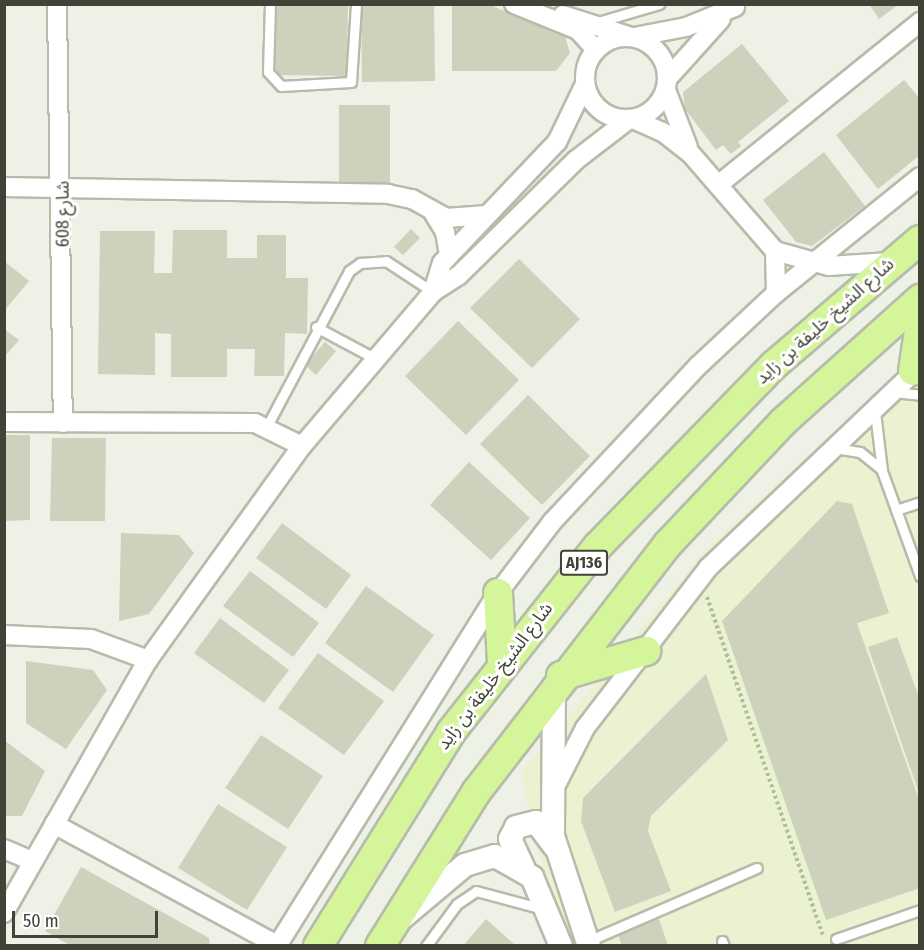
<!DOCTYPE html>
<html>
<head>
<meta charset="utf-8">
<style>
	body { margin:0 }
	#map { position:relative; width:924px; height:950px; overflow:hidden; background:#edf1e6; font-family:"Fira Sans Condensed","Noto Sans Arabic",sans-serif }
	div>[style] { position:absolute }
	[style*='--x'] { left:calc(var(--x)*1px); top:calc(var(--y)*1px); width:calc(var(--w)*1px); rotate:calc(var(--a)*1deg) }
	.commercial>* { inset:0; background:#ebf2d2 }
	.building>* { inset:0; background:#ccd2bc }
	.path>* { height:4px; margin-top:-2px; transform-origin:0; background:repeating-linear-gradient(90deg,#b3bc9c 0 3px,transparent 0 6px) }
	.roads { filter:drop-shadow(2px 0 #b6bca9) drop-shadow(-2px 0 #b6bca9) drop-shadow(0 2px #b6bca9) drop-shadow(0 -2px #b6bca9) }
	.service>* { height:9px; margin:-4.5px; padding:0 4.5px; transform-origin:4.5px; border-radius:4.5px; background:#fff }
	.minor>* { height:18px; margin:-9px; padding:0 9px; transform-origin:9px; border-radius:9px; background:#fff }
	.minor>.ring { margin:-9px; padding:0; box-sizing:content-box; background:none; border:18px solid #fff; border-radius:50% }
	.tertiary>* { height:22px; margin:-11px; padding:0 11px; transform-origin:11px; border-radius:11px; background:#fff }
	.primary>* { height:28px; margin:-14px; padding:0 14px; transform-origin:14px; border-radius:14px; background:#d5f59b }
	span { translate:-50% -50%; white-space:nowrap; text-align:center; line-height:1.15; -webkit-text-stroke:6px #fff; paint-order:stroke }
	.shield-label span { padding:2px 4px; background:#fff; border:2px solid; border-radius:4px; -webkit-text-stroke-width:0 }
	.shield-label { font-size:16px; color:#404336; font-weight:700 }
	.street-label { font-size:18px; color:#404336 }
	.frame { position:absolute; inset:0; border:6px solid #404336; pointer-events:none }
	.scale { position:absolute; left:12px; top:911px; width:146px; height:27px; box-sizing:border-box; border:3px solid #404336; border-top:0; padding-left:8px; font-size:18px; line-height:21px; white-space:nowrap; color:#404336; -webkit-text-stroke:4px #fff; paint-order:stroke }
</style>
</head>
<body>
<div id="map">
	<div class="commercial">
		<div style="clip-path:polygon(919px 354px,919px 945px,571px 945px,537px 850px,521px 773px,708px 547px)"></div>
	</div>
	<div class="building">
		<div style="clip-path:polygon(277px 4px,348px 4px,347px 76px,275px 75px)"></div>
		<div style="clip-path:polygon(361px 4px,434px 4px,435px 81px,362px 82px)"></div>
		<div style="clip-path:polygon(452px 4px,488px 4px,565px 37px,570px 53px,556px 71px,452px 71px)"></div>
		<div style="clip-path:polygon(869px 4px,899px 4px,879px 19px)"></div>
		<div style="clip-path:polygon(742px 44px,789px 101px,738px 142px,741px 146px,731px 154px,723px 145px,716px 150px,685px 109px,683px 92px)"></div>
		<div style="clip-path:polygon(904px 80px,920px 99px,920px 155px,878px 189px,836px 135px)"></div>
		<div style="clip-path:polygon(339px 105px,390px 105px,390px 188px,339px 188px)"></div>
		<div style="clip-path:polygon(824px 152px,865px 206px,812px 246px,796px 242px,763px 200px)"></div>
		<div style="clip-path:polygon(411px 229px,420px 238px,403px 255px,394px 247px)"></div>
		<div style="clip-path:polygon(173px 230px,227px 230px,227px 258px,257px 258px,257px 235px,286px 235px,286px 278px,308px 278px,307px 334px,285px 333px,284px 376px,254px 376px,255px 349px,227px 349px,227px 377px,171px 377px,171px 334px,155px 333px,155px 375px,98px 374px,100px 231px,155px 231px,154px 273px,172px 273px)"></div>
		<div style="clip-path:polygon(519px 259px,580px 319px,532px 368px,470px 308px)"></div>
		<div style="clip-path:polygon(4px 261px,29px 281px,4px 311px)"></div>
		<div style="clip-path:polygon(458px 321px,519px 380px,466px 435px,405px 376px)"></div>
		<div style="clip-path:polygon(4px 329px,19px 340px,4px 357px)"></div>
		<div style="clip-path:polygon(325px 342px,336px 351px,316px 375px,305px 365px)"></div>
		<div style="clip-path:polygon(528px 395px,590px 456px,542px 505px,480px 444px)"></div>
		<div style="clip-path:polygon(4px 435px,30px 435px,30px 520px,4px 521px)"></div>
		<div style="clip-path:polygon(52px 438px,106px 438px,105px 521px,50px 521px)"></div>
		<div style="clip-path:polygon(469px 462px,530px 518px,491px 560px,430px 505px)"></div>
		<div style="clip-path:polygon(837px 501px,852px 504px,889px 613px,857px 623px,920px 802px,920px 888px,826px 920px,722px 621px)"></div>
		<div style="clip-path:polygon(282px 523px,351px 575px,326px 609px,256px 558px)"></div>
		<div style="clip-path:polygon(121px 533px,179px 535px,194px 553px,149px 614px,119px 621px)"></div>
		<div style="clip-path:polygon(250px 571px,319px 623px,293px 657px,223px 606px)"></div>
		<div style="clip-path:polygon(366px 586px,434px 635px,393px 692px,325px 643px)"></div>
		<div style="clip-path:polygon(220px 618px,289px 670px,264px 703px,194px 653px)"></div>
		<div style="clip-path:polygon(897px 637px,920px 700px,919px 793px,868px 647px)"></div>
		<div style="clip-path:polygon(318px 653px,384px 701px,344px 755px,278px 708px)"></div>
		<div style="clip-path:polygon(26px 661px,93px 670px,107px 690px,66px 749px,26px 723px)"></div>
		<div style="clip-path:polygon(706px 674px,728px 740px,651px 816px,648px 831px,671px 891px,615px 912px,581px 821px,583px 798px)"></div>
		<div style="clip-path:polygon(261px 735px,323px 776px,288px 829px,225px 788px)"></div>
		<div style="clip-path:polygon(4px 740px,45px 771px,22px 816px,4px 816px)"></div>
		<div style="clip-path:polygon(218px 804px,287px 847px,247px 910px,178px 868px)"></div>
		<div style="clip-path:polygon(81px 867px,209px 938px,210px 946px,71px 946px,45px 931px)"></div>
		<div style="clip-path:polygon(486px 919px,516px 946px,463px 946px)"></div>
		<div style="clip-path:polygon(659px 919px,668px 946px,622px 946px,618px 935px)"></div>
	</div>
	<div class="path">
		<div style="--x:707;--y:597;--w:358;--a:71.1"></div>
	</div>
	<div class="roads">
		<div class="service">
			<div style="--x:270;--y:4;--w:68;--a:91.7"></div>
			<div style="--x:268;--y:72;--w:19;--a:47"></div>
			<div style="--x:281;--y:86;--w:70;--a:-3.3"></div>
			<div style="--x:351;--y:82;--w:78;--a:-86.3"></div>
			<div style="--x:598;--y:22;--w:64;--a:-16.4"></div>
			<div style="--x:316;--y:327;--w:68;--a:28.1"></div>
			<div style="--x:893;--y:392;--w:27;--a:6"></div>
			<div style="--x:875;--y:412;--w:59;--a:83.2"></div>
			<div style="--x:882;--y:471;--w:112;--a:70.1"></div>
			<div style="--x:267;--y:426;--w:175;--a:-62.1"></div>
			<div style="--x:349;--y:271;--w:14;--a:-36"></div>
			<div style="--x:360;--y:263;--w:26;--a:-4"></div>
			<div style="--x:386;--y:261;--w:56;--a:33.4"></div>
			<div style="--x:834;--y:448;--w:26;--a:9"></div>
			<div style="--x:860;--y:452;--w:26;--a:39"></div>
			<div style="--x:896;--y:510;--w:25;--a:-18"></div>
			<div style="--x:836;--y:939;--w:89;--a:-19"></div>
			<div style="--x:588;--y:941;--w:184;--a:-23.4"></div>
			<div style="--x:722;--y:941;--w:5;--a:68"></div>
			<div style="--x:426;--y:946;--w:52;--a:-53.6"></div>
			<div style="--x:457;--y:904;--w:23;--a:-34"></div>
			<div style="--x:476;--y:891;--w:69;--a:15"></div>
		</div>
		<div class="minor">
			<div style="--x:57;--y:4;--w:419;--a:89.2"></div>
			<div style="--x:514;--y:4;--w:69;--a:22.1"></div>
			<div style="--x:578;--y:30;--w:27;--a:48"></div>
			<div style="--x:563;--y:15;--w:68;--a:17.9"></div>
			<div class="ring" style="left:585px;top:37px;width:64px;height:64px"></div>
			<div style="--x:634;--y:37;--w:53;--a:-10.9"></div>
			<div style="--x:686;--y:27;--w:53;--a:-22.2"></div>
			<div style="--x:668;--y:78;--w:79;--a:-48.1"></div>
			<div style="--x:666;--y:90;--w:61;--a:68.9"></div>
			<div style="--x:633;--y:119;--w:34;--a:24"></div>
			<div style="--x:664;--y:133;--w:34;--a:38"></div>
			<div style="--x:691;--y:154;--w:128;--a:49.1"></div>
			<div style="--x:775;--y:251;--w:56;--a:15.5"></div>
			<div style="--x:829;--y:266;--w:61;--a:-3.8"></div>
			<div style="--x:718;--y:185;--w:260;--a:-38.9"></div>
			<div style="--x:4;--y:187;--w:384;--a:1"></div>
			<div style="--x:388;--y:194;--w:25;--a:12"></div>
			<div style="--x:412;--y:199;--w:39;--a:29"></div>
			<div style="--x:446;--y:218;--w:41;--a:-4.2"></div>
			<div style="--x:433;--y:212;--w:23;--a:59"></div>
			<div style="--x:445;--y:232;--w:23;--a:80"></div>
			<div style="--x:775;--y:251;--w:42;--a:88.6"></div>
			<div style="--x:433;--y:292;--w:30;--a:-73"></div>
			<div style="--x:442;--y:263;--w:167;--a:-46.5"></div>
			<div style="--x:557;--y:142;--w:64;--a:-64.2"></div>
			<div style="--x:4;--y:422;--w:251;--a:0.2"></div>
			<div style="--x:255;--y:423;--w:52;--a:26.1"></div>
			<div style="--x:4;--y:635;--w:87;--a:2.6"></div>
			<div style="--x:91;--y:639;--w:61;--a:20.2"></div>
			<div style="--x:556;--y:785;--w:64;--a:-63"></div>
			<div style="--x:585;--y:728;--w:202;--a:-52.4"></div>
			<div style="--x:708;--y:568;--w:293;--a:-43.6"></div>
			<div style="--x:54;--y:824;--w:254;--a:28.5"></div>
			<div style="--x:4;--y:849;--w:30;--a:23"></div>
			<div style="--x:4;--y:913;--w:291;--a:-60.4"></div>
			<div style="--x:148;--y:660;--w:264;--a:-54.3"></div>
			<div style="--x:302;--y:446;--w:202;--a:-49.6"></div>
			<div style="--x:433;--y:292;--w:30;--a:-33"></div>
			<div style="--x:458;--y:276;--w:165;--a:-44.5"></div>
			<div style="--x:576;--y:160;--w:67;--a:-37.7"></div>
			<div style="--x:277;--y:946;--w:416;--a:-58"></div>
			<div style="--x:498;--y:593;--w:89;--a:-52.7"></div>
			<div style="--x:552;--y:522;--w:214;--a:-46.9"></div>
			<div style="--x:698;--y:366;--w:107;--a:-43.1"></div>
			<div style="--x:776;--y:293;--w:185;--a:-38.9"></div>
		</div>
		<div class="tertiary">
			<div style="--x:554;--y:686;--w:150;--a:90.4"></div>
			<div style="--x:553;--y:836;--w:116;--a:71.9"></div>
			<div style="--x:524;--y:869;--w:33;--a:-115"></div>
			<div style="--x:510;--y:839;--w:13;--a:-63"></div>
			<div style="--x:516;--y:827;--w:21;--a:-14"></div>
			<div style="--x:536;--y:822;--w:30;--a:53"></div>
			<div style="--x:397;--y:922;--w:89;--a:-40"></div>
			<div style="--x:465;--y:865;--w:31;--a:-17"></div>
			<div style="--x:495;--y:856;--w:43;--a:29.6"></div>
			<div style="--x:532;--y:877;--w:75;--a:67.2"></div>
		</div>
		<div class="primary">
			<div style="--x:913;--y:371;--w:48;--a:-81.5"></div>
			<div style="--x:498;--y:593;--w:69;--a:86.7"></div>
			<div style="--x:561;--y:676;--w:89;--a:-16.4"></div>
			<div style="--x:318;--y:946;--w:252;--a:-58.1"></div>
			<div style="--x:451;--y:732;--w:237;--a:-51.7"></div>
			<div style="--x:598;--y:546;--w:252;--a:-45.8"></div>
			<div style="--x:774;--y:365;--w:192;--a:-40.6"></div>
			<div style="--x:380;--y:946;--w:183;--a:-58"></div>
			<div style="--x:477;--y:791;--w:312;--a:-52.3"></div>
			<div style="--x:668;--y:544;--w:169;--a:-46.7"></div>
			<div style="--x:784;--y:421;--w:183;--a:-41.9"></div>
		</div>
	</div>
	<div class="shield-label">
		<span style="left:584px;top:563px">AJ136</span>
	</div>
	<div class="street-label">
		<span style="left:63px;top:214px;rotate:-90deg">شارع 608</span>
		<span style="left:825px;top:321px;rotate:-42deg">شارع الشيخ خليفة بن زايد</span>
		<span style="left:495px;top:676px;rotate:-53deg">شارع الشيخ خليفة بن زايد</span>
	</div>
	<div class="frame"></div>
	<div class="scale">50 m</div>
</div>
</body>
</html>
